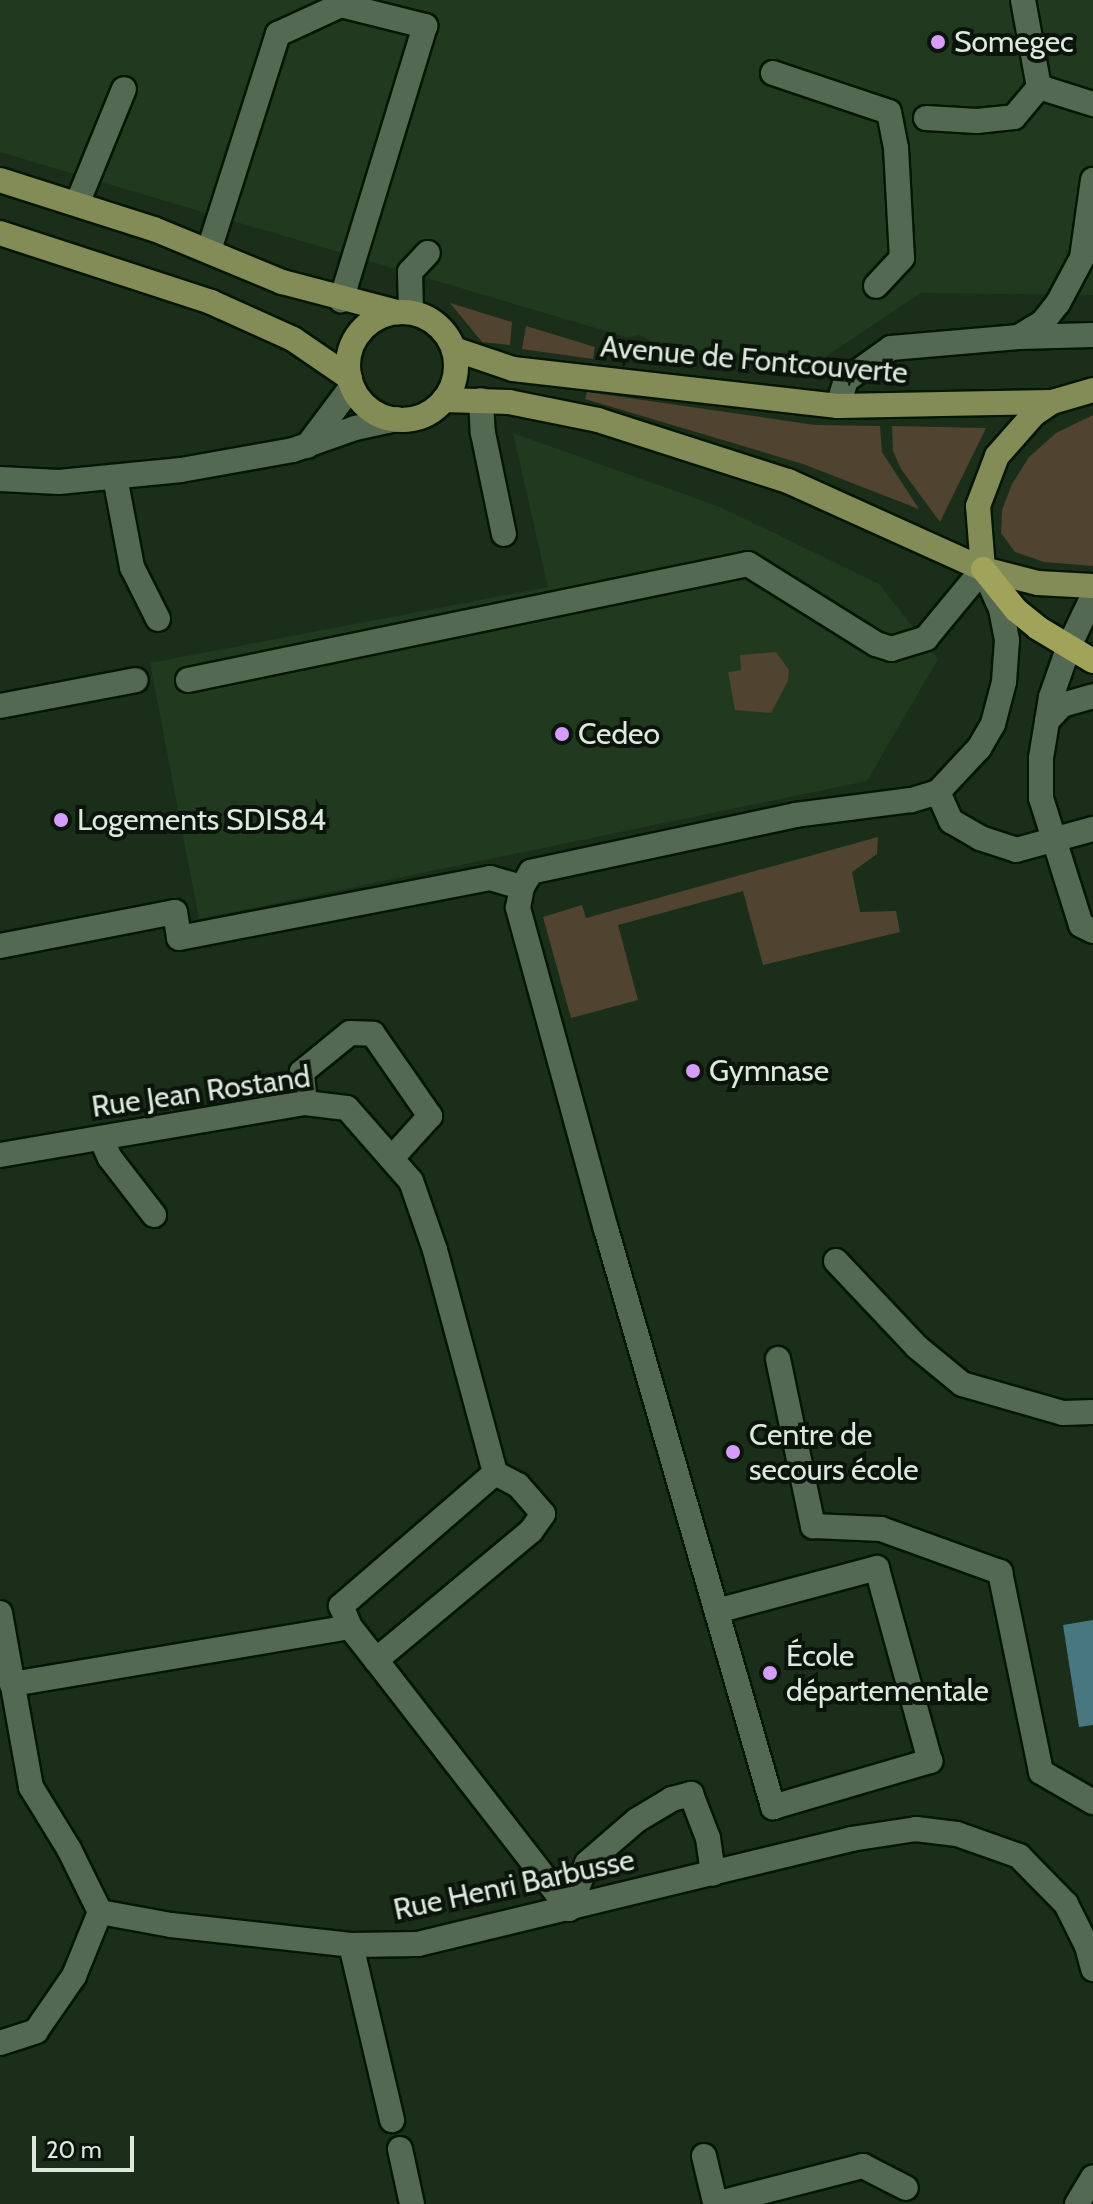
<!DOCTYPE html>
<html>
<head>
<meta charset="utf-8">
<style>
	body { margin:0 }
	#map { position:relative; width:1093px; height:2204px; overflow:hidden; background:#1b2e1a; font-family:Cabin,sans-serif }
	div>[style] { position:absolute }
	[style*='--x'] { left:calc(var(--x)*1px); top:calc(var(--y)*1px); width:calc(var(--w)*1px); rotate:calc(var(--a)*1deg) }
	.built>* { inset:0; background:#21391f }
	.green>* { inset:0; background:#504330 }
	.water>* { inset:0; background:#49777f }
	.roads { filter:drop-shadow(2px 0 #051604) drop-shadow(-2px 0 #051604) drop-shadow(0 2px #051604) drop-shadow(0 -2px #051604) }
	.minor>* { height:24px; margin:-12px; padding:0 12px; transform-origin:12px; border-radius:12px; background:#546952 }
	.major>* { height:24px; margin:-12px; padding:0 12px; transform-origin:12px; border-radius:12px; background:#838c57 }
	.major>.ring { margin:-12px; padding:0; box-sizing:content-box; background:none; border:24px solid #838c57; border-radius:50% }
	.highway>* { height:24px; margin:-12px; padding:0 12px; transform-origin:12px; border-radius:12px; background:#a2a35b }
	.dots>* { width:22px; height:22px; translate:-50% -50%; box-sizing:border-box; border:4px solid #0b140b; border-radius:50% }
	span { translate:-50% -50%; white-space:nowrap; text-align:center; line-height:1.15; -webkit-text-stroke:8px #0b140b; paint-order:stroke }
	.poi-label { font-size:30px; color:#dde9dc }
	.left { translate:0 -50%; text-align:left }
	.street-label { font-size:30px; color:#dde9dc }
	.scale { position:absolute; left:32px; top:2136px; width:102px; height:36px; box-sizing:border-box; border:4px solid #dde9dc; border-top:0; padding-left:10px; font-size:24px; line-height:28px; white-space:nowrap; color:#dde9dc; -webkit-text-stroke:6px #0b140b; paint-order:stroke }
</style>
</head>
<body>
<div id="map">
	<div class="built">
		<div style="clip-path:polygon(0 0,1093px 0,1093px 295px,921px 293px,818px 362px,660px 346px,640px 335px,626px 337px,0 152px)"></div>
		<div style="clip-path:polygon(513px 433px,720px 507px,879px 584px,938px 659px,867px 781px,199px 919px,150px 663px,548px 587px)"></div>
	</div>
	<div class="green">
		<div style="clip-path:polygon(450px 303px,512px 322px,510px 345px,482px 342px)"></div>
		<div style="clip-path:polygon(526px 326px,595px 347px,593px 359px,522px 349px)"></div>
		<div style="clip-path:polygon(587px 392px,815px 425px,880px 426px,882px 452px,919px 509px,803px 464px,585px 399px)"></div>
		<div style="clip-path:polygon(1093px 415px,1093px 566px,1044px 562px,1015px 552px,1001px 533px,1002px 510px,1012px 484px,1029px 457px,1056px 433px)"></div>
		<div style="clip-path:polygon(892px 426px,986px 428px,940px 522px,901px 469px,893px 451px)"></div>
		<div style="clip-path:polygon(776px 652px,789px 670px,788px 681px,771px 713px,735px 710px,728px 672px,741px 670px,740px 655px)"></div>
		<div style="clip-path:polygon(878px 837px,877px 854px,852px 872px,860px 912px,896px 911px,900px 932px,763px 965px,743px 891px,618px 925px,638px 1000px,571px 1018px,543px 917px,582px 905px,586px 918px)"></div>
	</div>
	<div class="water">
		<div style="clip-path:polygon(1093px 1620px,1093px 1725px,1079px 1727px,1063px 1625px)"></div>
	</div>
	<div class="roads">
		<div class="minor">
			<div style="--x:1023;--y:0;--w:88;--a:79.6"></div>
			<div style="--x:1039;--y:87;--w:57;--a:17.5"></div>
			<div style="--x:773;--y:73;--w:122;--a:18.6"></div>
			<div style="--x:889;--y:112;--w:37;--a:79"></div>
			<div style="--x:896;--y:148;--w:110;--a:86.9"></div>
			<div style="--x:902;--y:258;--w:38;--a:133"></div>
			<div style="--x:926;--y:118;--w:51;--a:3.4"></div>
			<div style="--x:977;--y:121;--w:37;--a:-6"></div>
			<div style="--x:1014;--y:117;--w:39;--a:-50"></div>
			<div style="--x:77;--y:204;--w:124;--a:-67.8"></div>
			<div style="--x:209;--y:250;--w:227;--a:-72.3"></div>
			<div style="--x:278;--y:34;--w:69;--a:-24.7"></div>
			<div style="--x:341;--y:5;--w:87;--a:14"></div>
			<div style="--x:425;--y:26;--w:287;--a:107"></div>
			<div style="--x:411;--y:312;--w:40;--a:-91.4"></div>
			<div style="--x:410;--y:272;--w:26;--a:-47"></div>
			<div style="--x:1020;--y:336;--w:27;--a:-31"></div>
			<div style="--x:1043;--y:322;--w:24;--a:-52"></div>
			<div style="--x:1058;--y:303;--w:51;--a:-61.9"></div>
			<div style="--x:1082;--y:258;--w:79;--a:-82"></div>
			<div style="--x:481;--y:400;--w:33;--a:87"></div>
			<div style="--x:483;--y:433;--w:103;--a:78.3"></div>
			<div style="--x:838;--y:406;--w:27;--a:-73"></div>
			<div style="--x:846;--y:380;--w:55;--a:-35.4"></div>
			<div style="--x:891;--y:348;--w:128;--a:-4.9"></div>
			<div style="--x:1019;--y:337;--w:74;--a:-1.5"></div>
			<div style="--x:307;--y:446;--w:75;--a:-53.1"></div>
			<div style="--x:115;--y:477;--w:92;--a:79.3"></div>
			<div style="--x:132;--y:567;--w:58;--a:63.4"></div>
			<div style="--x:0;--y:479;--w:59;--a:2.9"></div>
			<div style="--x:59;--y:482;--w:123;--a:-5.6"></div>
			<div style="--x:181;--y:470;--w:114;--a:-10.1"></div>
			<div style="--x:293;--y:450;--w:66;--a:-19.5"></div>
			<div style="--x:355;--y:428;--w:43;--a:-12.1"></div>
			<div style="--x:1093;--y:596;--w:55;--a:115.6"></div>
			<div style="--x:1069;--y:646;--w:54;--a:109.4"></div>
			<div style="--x:1051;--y:697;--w:62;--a:99.3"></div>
			<div style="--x:1041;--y:758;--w:40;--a:90"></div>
			<div style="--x:1041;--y:798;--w:133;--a:72.5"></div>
			<div style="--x:1081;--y:925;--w:13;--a:27"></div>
			<div style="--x:188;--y:680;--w:572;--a:-11.7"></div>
			<div style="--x:748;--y:564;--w:151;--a:32"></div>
			<div style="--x:876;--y:644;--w:16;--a:18"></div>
			<div style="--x:891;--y:649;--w:37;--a:-17"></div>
			<div style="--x:926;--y:638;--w:89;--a:-50.4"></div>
			<div style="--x:983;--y:569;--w:44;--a:65.8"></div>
			<div style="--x:1001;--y:609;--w:32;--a:79"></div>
			<div style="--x:1007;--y:640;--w:42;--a:94.1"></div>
			<div style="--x:1004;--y:682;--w:43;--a:104.7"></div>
			<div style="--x:993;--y:724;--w:28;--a:120"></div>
			<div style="--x:979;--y:748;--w:60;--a:133"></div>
			<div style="--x:938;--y:792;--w:28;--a:163"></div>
			<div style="--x:911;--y:800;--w:116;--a:172.6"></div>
			<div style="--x:796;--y:815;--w:271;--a:167.9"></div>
			<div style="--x:531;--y:872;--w:17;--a:121"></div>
			<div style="--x:522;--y:887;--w:21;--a:101"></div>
			<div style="--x:518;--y:908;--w:333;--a:74.7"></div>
			<div style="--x:606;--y:1229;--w:602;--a:73.88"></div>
			<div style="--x:773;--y:1807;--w:164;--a:-16.3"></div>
			<div style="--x:930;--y:1761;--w:200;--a:-105.4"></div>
			<div style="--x:877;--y:1568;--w:166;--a:165"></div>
			<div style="--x:0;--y:706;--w:138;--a:-10.8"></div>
			<div style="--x:1047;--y:721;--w:22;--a:-47"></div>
			<div style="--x:1062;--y:705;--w:32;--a:-16"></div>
			<div style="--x:938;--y:792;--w:32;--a:66"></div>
			<div style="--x:951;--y:821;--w:34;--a:30"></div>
			<div style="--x:980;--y:838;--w:38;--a:18"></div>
			<div style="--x:1016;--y:850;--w:80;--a:-15.3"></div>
			<div style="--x:0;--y:946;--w:178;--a:-11"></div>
			<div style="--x:175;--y:912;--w:26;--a:81"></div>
			<div style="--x:179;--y:938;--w:317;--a:-10.9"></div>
			<div style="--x:490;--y:878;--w:33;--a:16"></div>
			<div style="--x:305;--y:1103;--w:31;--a:-96"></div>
			<div style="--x:302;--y:1072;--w:62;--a:-39.1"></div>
			<div style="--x:350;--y:1033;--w:23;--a:2"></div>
			<div style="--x:373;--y:1034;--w:100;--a:55.2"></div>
			<div style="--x:430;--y:1116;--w:55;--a:132.1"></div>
			<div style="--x:101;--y:1138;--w:22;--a:66"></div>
			<div style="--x:110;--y:1158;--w:72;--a:52.3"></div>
			<div style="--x:0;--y:1155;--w:309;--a:-9.7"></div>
			<div style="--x:305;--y:1103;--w:42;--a:6.8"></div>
			<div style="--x:347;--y:1108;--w:97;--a:48.8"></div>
			<div style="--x:411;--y:1181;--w:73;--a:70.8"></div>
			<div style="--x:435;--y:1250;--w:231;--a:74.9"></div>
			<div style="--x:495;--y:1473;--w:26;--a:28"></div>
			<div style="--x:518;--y:1485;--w:38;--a:49"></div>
			<div style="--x:543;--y:1514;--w:21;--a:125"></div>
			<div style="--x:531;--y:1531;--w:202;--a:140.2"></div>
			<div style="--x:376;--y:1660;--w:42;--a:-128.2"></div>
			<div style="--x:350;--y:1627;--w:343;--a:170.4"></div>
			<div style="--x:836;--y:1261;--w:118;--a:46.7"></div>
			<div style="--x:917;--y:1347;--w:58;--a:39.4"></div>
			<div style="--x:962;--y:1384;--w:105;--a:16"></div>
			<div style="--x:1063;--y:1413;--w:30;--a:-2"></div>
			<div style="--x:778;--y:1359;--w:171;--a:78.2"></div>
			<div style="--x:813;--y:1526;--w:68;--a:2.5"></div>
			<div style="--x:881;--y:1529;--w:127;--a:19.9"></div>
			<div style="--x:1000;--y:1572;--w:204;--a:78.4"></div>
			<div style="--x:1041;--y:1772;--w:60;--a:30"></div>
			<div style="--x:0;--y:1613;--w:177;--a:79.9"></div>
			<div style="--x:31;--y:1787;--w:73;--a:58.5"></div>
			<div style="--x:69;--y:1849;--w:70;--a:63.8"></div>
			<div style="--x:100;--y:1912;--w:72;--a:10.4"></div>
			<div style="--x:171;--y:1925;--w:181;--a:6.3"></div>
			<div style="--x:351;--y:1945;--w:67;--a:-0.9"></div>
			<div style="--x:418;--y:1944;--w:446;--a:-13.6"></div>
			<div style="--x:851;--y:1839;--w:66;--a:-8.7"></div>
			<div style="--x:916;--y:1829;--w:41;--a:7"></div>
			<div style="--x:957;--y:1834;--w:66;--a:19.5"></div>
			<div style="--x:1019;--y:1856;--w:67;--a:45.6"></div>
			<div style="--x:1066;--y:1904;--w:47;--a:63.4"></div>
			<div style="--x:1087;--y:1946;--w:24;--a:75"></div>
			<div style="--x:350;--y:1627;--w:23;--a:-113"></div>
			<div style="--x:341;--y:1606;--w:203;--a:-40.8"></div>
			<div style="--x:376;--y:1660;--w:315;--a:52.2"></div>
			<div style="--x:569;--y:1909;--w:49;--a:-68.6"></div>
			<div style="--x:587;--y:1863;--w:66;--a:-40.7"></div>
			<div style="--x:637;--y:1820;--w:41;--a:-31"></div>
			<div style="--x:672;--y:1799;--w:20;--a:-15"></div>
			<div style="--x:691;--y:1794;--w:47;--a:68.9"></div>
			<div style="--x:708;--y:1838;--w:36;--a:82"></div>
			<div style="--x:351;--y:1945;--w:180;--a:76.8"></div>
			<div style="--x:0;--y:2043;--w:38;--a:-18"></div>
			<div style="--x:36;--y:2031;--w:67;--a:-55.4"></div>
			<div style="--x:74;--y:1976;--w:69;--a:-67.9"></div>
			<div style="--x:400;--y:2149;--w:56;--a:77.7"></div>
			<div style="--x:704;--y:2156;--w:47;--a:76.6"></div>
			<div style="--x:715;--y:2204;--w:153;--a:-14.4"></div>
			<div style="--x:863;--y:2166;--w:48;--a:27.1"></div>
			<div style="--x:1077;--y:2204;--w:31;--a:-59"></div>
		</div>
		<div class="major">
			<div style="--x:0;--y:180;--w:162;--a:17.7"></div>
			<div style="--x:154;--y:229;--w:139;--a:22.5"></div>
			<div style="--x:282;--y:282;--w:119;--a:14.6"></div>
			<div style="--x:0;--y:233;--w:222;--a:18.1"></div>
			<div style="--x:211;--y:302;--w:90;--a:24.3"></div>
			<div style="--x:293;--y:339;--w:69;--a:34.4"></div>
			<div class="ring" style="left:348px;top:312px;width:84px;height:84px"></div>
			<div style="--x:454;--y:349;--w:62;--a:18.7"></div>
			<div style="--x:513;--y:369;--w:327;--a:6.5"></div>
			<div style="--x:838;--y:406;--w:214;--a:-1.1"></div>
			<div style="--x:444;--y:400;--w:65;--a:1.8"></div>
			<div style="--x:509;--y:402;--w:91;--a:11.4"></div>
			<div style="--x:598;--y:420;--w:200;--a:17.8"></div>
			<div style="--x:788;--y:481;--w:214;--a:24.3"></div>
			<div style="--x:983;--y:569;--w:57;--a:14.3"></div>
			<div style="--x:1038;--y:583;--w:55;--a:3.1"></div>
			<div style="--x:983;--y:569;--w:63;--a:-94.5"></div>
			<div style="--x:978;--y:506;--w:53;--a:-69.2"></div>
			<div style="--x:997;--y:456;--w:56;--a:-48.6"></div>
			<div style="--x:1034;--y:414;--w:22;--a:-34"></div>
			<div style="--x:1052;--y:402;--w:43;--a:-16.3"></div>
		</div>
		<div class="highway">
			<div style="--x:983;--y:569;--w:53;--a:51.2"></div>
			<div style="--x:1016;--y:610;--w:28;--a:39"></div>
			<div style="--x:1038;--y:628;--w:64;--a:31"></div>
		</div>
	</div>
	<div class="dots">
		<div style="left:938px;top:42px;background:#d59cfb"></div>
		<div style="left:562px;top:734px;background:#d59cfb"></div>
		<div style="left:61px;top:820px;background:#d59cfb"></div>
		<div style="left:693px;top:1071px;background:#d59cfb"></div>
		<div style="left:733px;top:1452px;background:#d59cfb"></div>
		<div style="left:770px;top:1673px;background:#d59cfb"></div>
	</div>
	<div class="poi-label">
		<span class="left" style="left:954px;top:42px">Somegec</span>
		<span class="left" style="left:578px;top:734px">Cedeo</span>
		<span class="left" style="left:77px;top:820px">Logements SDIS84</span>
		<span class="left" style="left:709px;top:1071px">Gymnase</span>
		<span class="left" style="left:749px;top:1452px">Centre de<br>secours école</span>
		<span class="left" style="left:786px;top:1673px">École<br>départementale</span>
	</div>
	<div class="street-label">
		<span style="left:754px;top:360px;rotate:5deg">Avenue de Fontcouverte</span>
		<span style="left:201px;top:1092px;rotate:-8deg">Rue Jean Rostand</span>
		<span style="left:514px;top:1885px;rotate:-12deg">Rue Henri Barbusse</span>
	</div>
	<div class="scale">20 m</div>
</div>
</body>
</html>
